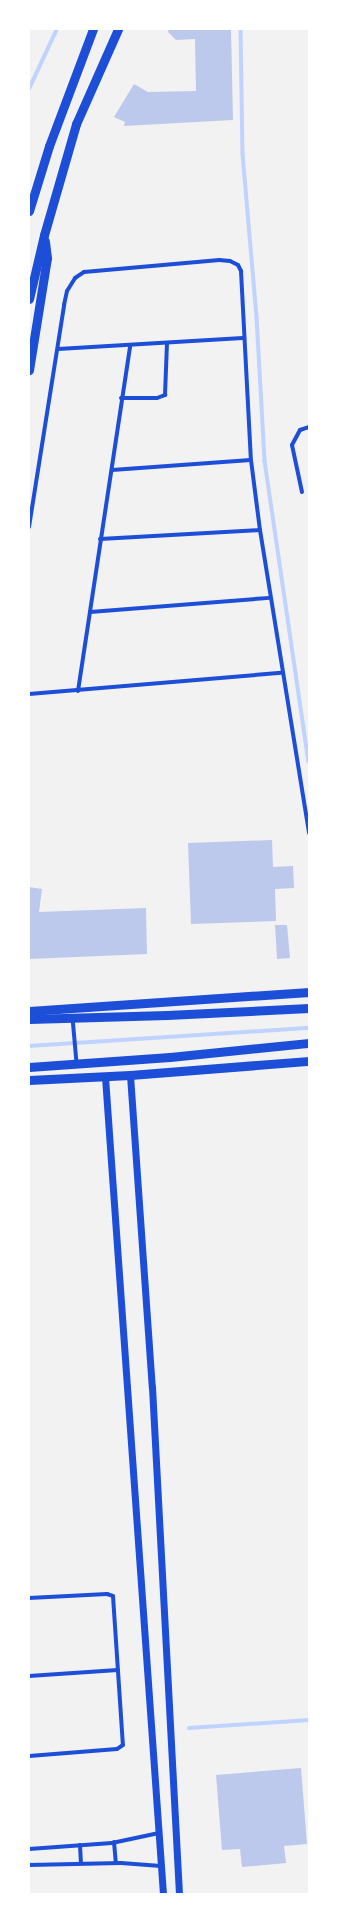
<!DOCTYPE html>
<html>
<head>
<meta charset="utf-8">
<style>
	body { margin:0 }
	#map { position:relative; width:338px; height:1923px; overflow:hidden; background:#f2f2f2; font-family:"Golos Text",sans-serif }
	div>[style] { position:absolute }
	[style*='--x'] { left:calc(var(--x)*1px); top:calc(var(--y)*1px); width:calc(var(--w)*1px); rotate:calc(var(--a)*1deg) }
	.stream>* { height:3.5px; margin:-1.75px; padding:0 1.75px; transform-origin:1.75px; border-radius:1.75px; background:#bfd3fe }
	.building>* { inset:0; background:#bdc9ec }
	.pedestrian>* { height:3.5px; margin:-1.75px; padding:0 1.75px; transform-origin:1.75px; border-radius:1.75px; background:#1d4ed8 }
	.minor>* { height:4px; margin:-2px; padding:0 2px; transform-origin:2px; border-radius:2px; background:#1d4ed8 }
	.tertiary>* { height:7px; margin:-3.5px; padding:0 3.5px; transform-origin:3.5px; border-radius:3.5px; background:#1d4ed8 }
	.trunk>* { height:9px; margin:-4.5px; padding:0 4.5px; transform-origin:4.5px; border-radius:4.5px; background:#1d4ed8 }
	span { translate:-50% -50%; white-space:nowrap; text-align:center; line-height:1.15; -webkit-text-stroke:3px #fff; paint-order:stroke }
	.frame { position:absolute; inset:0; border:30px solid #fff; pointer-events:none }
</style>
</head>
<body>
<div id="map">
	<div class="stream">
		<div style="--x:241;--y:29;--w:125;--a:89.1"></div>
		<div style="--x:243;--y:154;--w:164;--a:85.1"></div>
		<div style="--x:257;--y:317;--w:144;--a:86.8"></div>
		<div style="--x:265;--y:461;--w:303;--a:81.7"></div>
		<div style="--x:29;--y:89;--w:66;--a:-65"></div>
		<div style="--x:29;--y:1046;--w:281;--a:-3.7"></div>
		<div style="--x:189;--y:1728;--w:120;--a:-3.8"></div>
	</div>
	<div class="building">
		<div style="clip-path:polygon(169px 29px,231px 29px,233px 120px,124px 126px,125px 122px,114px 117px,134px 84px,148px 92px,196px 91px,195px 39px,176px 40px,168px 32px)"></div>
		<div style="clip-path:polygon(272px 840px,273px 867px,293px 866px,294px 888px,275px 889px,276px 921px,191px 924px,188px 843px)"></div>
		<div style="clip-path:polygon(29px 887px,42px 889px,39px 912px,146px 908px,147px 954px,29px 959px)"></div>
		<div style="clip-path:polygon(275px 925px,287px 925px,290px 958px,277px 959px)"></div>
		<div style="clip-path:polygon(301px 1768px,307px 1844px,284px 1846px,286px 1863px,242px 1867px,240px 1849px,222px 1850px,216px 1775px)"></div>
	</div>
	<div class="pedestrian">
		<div style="--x:73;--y:1018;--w:45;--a:84.9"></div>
	</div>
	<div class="minor">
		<div style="--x:58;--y:349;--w:185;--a:-3.4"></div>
		<div style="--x:121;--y:398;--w:36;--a:0"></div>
		<div style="--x:157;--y:398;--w:9;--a:-21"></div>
		<div style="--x:165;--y:395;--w:51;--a:-87.8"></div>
		<div style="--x:112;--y:470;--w:139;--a:-4.1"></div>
		<div style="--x:302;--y:492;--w:48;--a:-102"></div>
		<div style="--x:292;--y:445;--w:17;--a:-62"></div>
		<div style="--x:300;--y:430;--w:9;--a:-18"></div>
		<div style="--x:29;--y:527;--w:225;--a:-81"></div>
		<div style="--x:64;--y:305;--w:14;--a:-78"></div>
		<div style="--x:67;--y:291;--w:15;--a:-58"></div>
		<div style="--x:75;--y:278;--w:11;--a:-34"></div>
		<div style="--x:84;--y:272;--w:136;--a:-5.1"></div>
		<div style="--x:219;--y:260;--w:11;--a:5"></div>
		<div style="--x:230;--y:261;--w:9;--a:27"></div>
		<div style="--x:238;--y:265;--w:7;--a:63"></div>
		<div style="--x:241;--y:271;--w:189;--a:87"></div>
		<div style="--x:251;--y:460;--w:71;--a:82.7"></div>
		<div style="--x:260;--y:530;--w:307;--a:80.8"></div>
		<div style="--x:100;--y:539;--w:160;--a:-3.2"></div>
		<div style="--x:90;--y:612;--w:180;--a:-4.5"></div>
		<div style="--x:78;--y:691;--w:348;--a:-81.4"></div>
		<div style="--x:29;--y:694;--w:253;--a:-4.8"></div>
		<div style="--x:29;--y:1598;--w:78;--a:-2.9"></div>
		<div style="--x:107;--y:1594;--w:6;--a:18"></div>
		<div style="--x:113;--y:1596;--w:149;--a:86.2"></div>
		<div style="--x:123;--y:1745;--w:7;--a:146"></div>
		<div style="--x:117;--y:1749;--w:88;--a:175.5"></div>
		<div style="--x:29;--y:1676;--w:89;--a:-3.9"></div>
		<div style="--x:114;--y:1842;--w:21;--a:85"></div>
		<div style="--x:80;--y:1845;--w:18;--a:87"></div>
		<div style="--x:29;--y:1849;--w:83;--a:-4.1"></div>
		<div style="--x:112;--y:1843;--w:48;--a:-12"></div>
		<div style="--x:29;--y:1865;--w:92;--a:-1.2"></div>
		<div style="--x:121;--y:1863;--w:40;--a:4.3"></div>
	</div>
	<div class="tertiary">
		<div style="--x:130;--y:1075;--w:313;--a:86"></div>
		<div style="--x:152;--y:1387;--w:508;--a:86.95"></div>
		<div style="--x:105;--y:1077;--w:819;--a:85.94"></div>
	</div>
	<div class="trunk">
		<div style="--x:29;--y:211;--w:68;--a:-72.9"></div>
		<div style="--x:49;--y:146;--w:125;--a:-69.4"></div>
		<div style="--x:29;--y:299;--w:66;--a:-76.8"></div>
		<div style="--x:44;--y:235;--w:116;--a:-73.9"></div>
		<div style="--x:76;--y:124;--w:104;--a:-66.1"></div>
		<div style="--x:29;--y:370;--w:113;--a:-80.9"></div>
		<div style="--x:47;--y:258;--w:17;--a:-97"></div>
		<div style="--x:29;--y:1011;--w:281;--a:-3.9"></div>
		<div style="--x:29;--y:1019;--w:138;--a:-1.7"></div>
		<div style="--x:167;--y:1015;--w:142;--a:-2.8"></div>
		<div style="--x:29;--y:1067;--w:141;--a:-4.1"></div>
		<div style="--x:170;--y:1057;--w:140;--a:-5.8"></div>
		<div style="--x:29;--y:1080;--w:101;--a:-2.8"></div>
		<div style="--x:130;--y:1075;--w:180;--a:-4.5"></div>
	</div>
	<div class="frame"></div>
</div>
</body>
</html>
